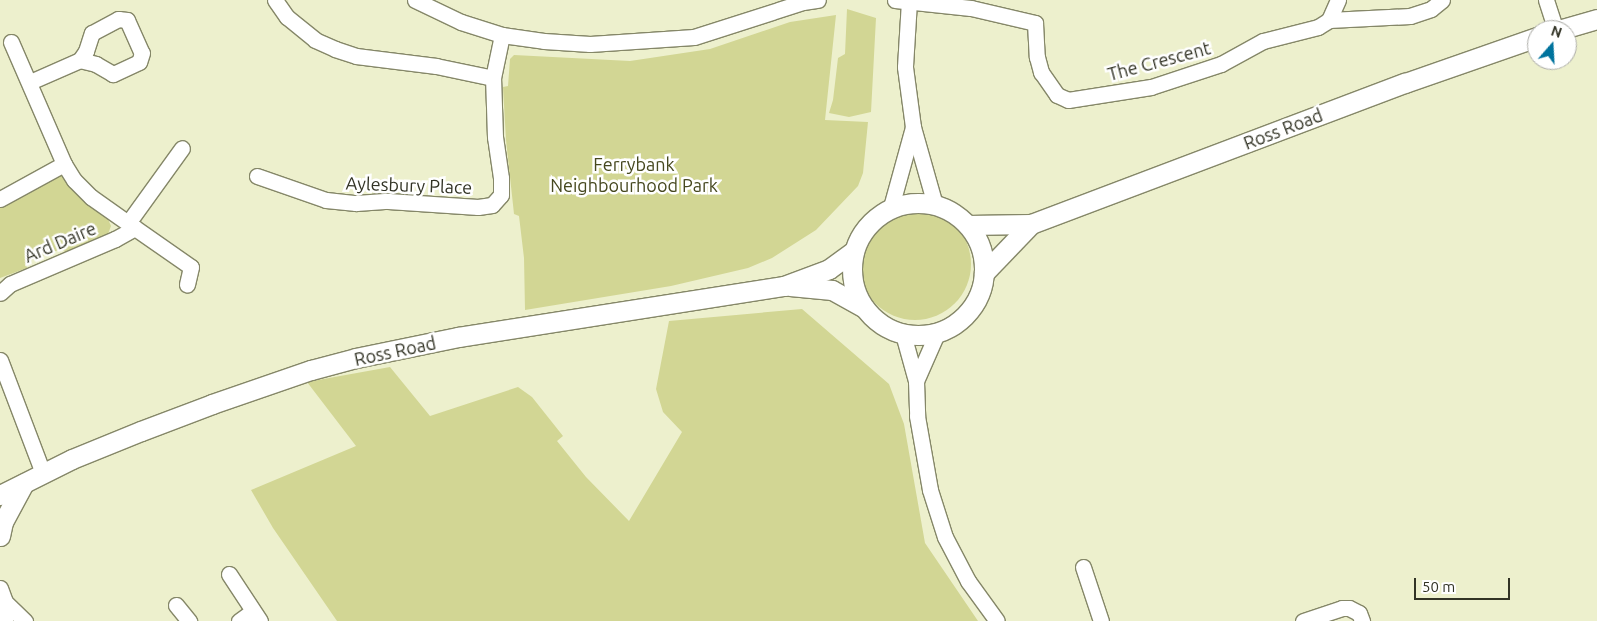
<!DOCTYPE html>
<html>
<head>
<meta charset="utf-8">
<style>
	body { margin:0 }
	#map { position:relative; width:1597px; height:621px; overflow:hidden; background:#edf0cd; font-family:Ubuntu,sans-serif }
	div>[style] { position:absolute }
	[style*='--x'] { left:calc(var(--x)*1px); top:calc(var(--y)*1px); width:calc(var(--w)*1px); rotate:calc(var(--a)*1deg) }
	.green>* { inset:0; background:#d2d694 }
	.round { border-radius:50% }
	.roads { filter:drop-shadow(1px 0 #858768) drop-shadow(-1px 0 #858768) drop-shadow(0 1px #858768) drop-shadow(0 -1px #858768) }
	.minor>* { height:15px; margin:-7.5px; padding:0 7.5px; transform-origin:7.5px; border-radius:7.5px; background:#fff }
	.major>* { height:19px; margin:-9.5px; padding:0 9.5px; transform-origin:9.5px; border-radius:9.5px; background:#fff }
	.major>.ring { margin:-9.5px; padding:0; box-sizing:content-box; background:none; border:19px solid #fff; border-radius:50% }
	span { translate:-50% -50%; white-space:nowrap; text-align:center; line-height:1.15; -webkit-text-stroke:5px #fff; paint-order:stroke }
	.street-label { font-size:18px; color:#323325 }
	.park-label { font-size:18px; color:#46481f }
	.north { position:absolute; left:1527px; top:20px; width:50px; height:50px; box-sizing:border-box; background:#fff; border:1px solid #adada8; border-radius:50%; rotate:19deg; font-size:14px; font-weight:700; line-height:20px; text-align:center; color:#323325 }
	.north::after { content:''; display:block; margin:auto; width:18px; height:22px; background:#00739d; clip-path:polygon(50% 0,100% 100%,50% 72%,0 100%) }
	.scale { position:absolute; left:1414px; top:578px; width:96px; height:22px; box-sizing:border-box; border:2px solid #323325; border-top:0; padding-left:6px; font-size:15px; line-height:18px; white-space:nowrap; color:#323325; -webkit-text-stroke:4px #fff; paint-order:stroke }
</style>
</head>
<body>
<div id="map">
	<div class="green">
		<div style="clip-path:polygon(847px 9px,876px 18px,871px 112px,849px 117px,829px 113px,833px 100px,838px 58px,845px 54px)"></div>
		<div style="clip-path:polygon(836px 15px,825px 120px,868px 122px,863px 173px,858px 186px,816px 230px,772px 258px,748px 268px,671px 286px,525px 310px,524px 258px,519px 216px,514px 214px,506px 140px,503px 87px,508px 86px,510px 59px,514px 55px,630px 61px,710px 49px,790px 22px)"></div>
		<div style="clip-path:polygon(60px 174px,81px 198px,108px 219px,111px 226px,108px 234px,65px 252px,61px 249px,27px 262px,27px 268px,0 278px,0 207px)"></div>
		<div class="round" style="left:859px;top:208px;width:112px;height:112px"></div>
		<div style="clip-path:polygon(802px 309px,889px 384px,904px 424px,925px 543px,978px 621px,337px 621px,273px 528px,251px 490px,356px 446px,307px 382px,390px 367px,430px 416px,518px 387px,532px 397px,563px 436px,557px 441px,586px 477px,629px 521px,682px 432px,663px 412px,656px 389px,669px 321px)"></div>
	</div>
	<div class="roads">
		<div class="minor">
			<div style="--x:275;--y:0;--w:21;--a:55"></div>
			<div style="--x:287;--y:17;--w:36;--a:39"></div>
			<div style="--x:315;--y:40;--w:22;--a:24"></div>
			<div style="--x:335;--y:49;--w:22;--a:18"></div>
			<div style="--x:356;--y:56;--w:81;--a:7.1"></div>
			<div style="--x:436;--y:66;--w:58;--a:11.9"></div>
			<div style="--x:415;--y:0;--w:51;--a:25.6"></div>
			<div style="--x:461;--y:22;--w:43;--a:17.6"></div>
			<div style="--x:502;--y:35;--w:42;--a:8.1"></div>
			<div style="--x:544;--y:41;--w:46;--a:3.7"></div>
			<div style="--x:590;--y:44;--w:104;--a:-3.9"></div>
			<div style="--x:694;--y:37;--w:114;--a:-17.8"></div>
			<div style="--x:803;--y:2;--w:15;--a:-8"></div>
			<div style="--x:895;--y:0;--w:76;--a:6"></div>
			<div style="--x:971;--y:8;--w:66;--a:13.2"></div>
			<div style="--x:1035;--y:23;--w:34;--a:87"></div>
			<div style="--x:1037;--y:57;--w:16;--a:75"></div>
			<div style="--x:1041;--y:72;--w:28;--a:55"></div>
			<div style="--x:1057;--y:95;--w:12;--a:24"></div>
			<div style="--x:1068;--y:100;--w:84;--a:-8.9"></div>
			<div style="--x:1151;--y:87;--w:74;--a:-18.2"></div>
			<div style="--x:1221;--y:64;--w:48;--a:-28.7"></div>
			<div style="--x:1263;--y:41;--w:57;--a:-14.3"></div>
			<div style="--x:1318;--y:27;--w:13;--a:-32"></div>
			<div style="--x:1329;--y:20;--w:81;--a:-2.8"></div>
			<div style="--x:1410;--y:16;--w:22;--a:-18"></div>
			<div style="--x:1431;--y:9;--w:14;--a:-39"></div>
			<div style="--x:1546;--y:0;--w:32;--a:72"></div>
			<div style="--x:909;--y:1;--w:66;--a:93.5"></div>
			<div style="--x:905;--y:67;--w:61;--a:82.4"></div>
			<div style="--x:913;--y:127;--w:81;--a:74.2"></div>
			<div style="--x:1329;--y:20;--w:22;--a:-66"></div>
			<div style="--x:11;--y:42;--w:133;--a:66.5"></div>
			<div style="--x:30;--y:82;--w:55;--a:-23.7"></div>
			<div style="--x:80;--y:60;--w:11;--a:-56"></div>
			<div style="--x:86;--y:51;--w:19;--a:-72"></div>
			<div style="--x:92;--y:33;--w:30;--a:-28"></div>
			<div style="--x:118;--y:19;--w:9;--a:6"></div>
			<div style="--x:127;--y:20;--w:36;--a:66"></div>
			<div style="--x:142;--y:53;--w:9;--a:108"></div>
			<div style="--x:139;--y:62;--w:29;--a:155"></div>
			<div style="--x:113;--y:74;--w:20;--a:-150"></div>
			<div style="--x:96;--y:64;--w:16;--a:-166"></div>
			<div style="--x:257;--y:176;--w:73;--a:19.2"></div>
			<div style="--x:326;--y:200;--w:30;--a:6"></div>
			<div style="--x:356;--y:203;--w:32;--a:-4"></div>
			<div style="--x:388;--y:201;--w:90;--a:3.8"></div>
			<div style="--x:478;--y:207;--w:14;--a:-8"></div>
			<div style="--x:492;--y:205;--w:13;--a:-48"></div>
			<div style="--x:501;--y:195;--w:17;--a:-90"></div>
			<div style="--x:501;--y:178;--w:41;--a:-98.3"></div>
			<div style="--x:495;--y:137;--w:59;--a:-91.9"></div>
			<div style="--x:493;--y:78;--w:44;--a:-78.2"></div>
			<div style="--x:0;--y:199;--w:73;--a:-28.7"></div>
			<div style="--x:64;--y:164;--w:19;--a:58"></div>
			<div style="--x:74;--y:180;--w:24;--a:45"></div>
			<div style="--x:91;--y:197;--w:54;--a:35.2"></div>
			<div style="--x:135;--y:228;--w:23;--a:151"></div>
			<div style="--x:115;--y:239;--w:114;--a:156.8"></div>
			<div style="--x:10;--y:284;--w:13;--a:138"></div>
			<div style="--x:891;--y:207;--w:83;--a:-74.6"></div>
			<div style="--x:128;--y:223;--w:92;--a:-54.2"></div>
			<div style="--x:135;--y:228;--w:68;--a:34.9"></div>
			<div style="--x:191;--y:267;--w:18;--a:103"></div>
			<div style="--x:903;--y:334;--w:49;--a:74.5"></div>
			<div style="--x:916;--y:381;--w:35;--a:88"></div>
			<div style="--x:917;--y:416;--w:75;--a:80"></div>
			<div style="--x:930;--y:490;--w:49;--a:72.3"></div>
			<div style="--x:945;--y:537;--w:50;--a:62.4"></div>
			<div style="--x:968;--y:581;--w:49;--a:54.1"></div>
			<div style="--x:0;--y:360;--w:121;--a:69.2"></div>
			<div style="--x:916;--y:381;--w:55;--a:-66.3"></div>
			<div style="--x:1083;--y:567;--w:57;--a:71.6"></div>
			<div style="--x:229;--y:574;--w:56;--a:56.6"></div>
			<div style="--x:0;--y:588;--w:15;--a:70"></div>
			<div style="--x:5;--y:602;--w:19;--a:90"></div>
			<div style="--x:5;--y:602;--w:28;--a:44"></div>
			<div style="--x:176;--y:605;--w:21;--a:51"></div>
			<div style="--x:239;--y:621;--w:17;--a:-36"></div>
			<div style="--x:1303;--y:621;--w:41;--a:-18.4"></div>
			<div style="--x:1342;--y:608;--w:7;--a:0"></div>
			<div style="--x:1349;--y:608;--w:11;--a:27"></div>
			<div style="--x:1359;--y:613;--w:9;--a:69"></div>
		</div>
		<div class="major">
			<div style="--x:1559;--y:30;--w:40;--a:-16"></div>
			<div class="ring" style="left:852px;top:203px;width:113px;height:113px"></div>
			<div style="--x:968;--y:225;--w:63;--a:-0.9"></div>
			<div style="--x:1031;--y:224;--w:400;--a:-20.7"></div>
			<div style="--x:1405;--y:83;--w:140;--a:-19.2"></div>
			<div style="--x:984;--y:273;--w:68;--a:-46.2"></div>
			<div style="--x:790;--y:286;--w:42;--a:5.4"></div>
			<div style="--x:832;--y:290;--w:37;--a:29"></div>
			<div style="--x:0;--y:495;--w:80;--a:-26.6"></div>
			<div style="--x:72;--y:459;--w:74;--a:-22.1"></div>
			<div style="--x:141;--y:431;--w:76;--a:-20.8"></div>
			<div style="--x:212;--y:404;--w:105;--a:-19"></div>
			<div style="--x:311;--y:370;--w:47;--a:-14.9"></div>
			<div style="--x:356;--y:358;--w:104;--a:-11.6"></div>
			<div style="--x:458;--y:337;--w:330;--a:-8.9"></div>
			<div style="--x:784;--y:286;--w:48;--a:-20.7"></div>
			<div style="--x:829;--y:269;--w:31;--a:-36"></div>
			<div style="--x:0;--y:536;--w:14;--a:-78"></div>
			<div style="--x:3;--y:522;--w:44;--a:-61.7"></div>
		</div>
	</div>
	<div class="street-label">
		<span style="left:1159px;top:61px;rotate:-15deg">The Crescent</span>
		<span style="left:1283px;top:129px;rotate:-21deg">Ross Road</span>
		<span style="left:409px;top:185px;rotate:2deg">Aylesbury Place</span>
		<span style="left:60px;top:242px;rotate:-23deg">Ard Daire</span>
		<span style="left:395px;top:351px;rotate:-12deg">Ross Road</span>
	</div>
	<div class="park-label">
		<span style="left:634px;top:175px">Ferrybank<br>Neighbourhood Park</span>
	</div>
	<div class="north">N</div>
	<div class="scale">50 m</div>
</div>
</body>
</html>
